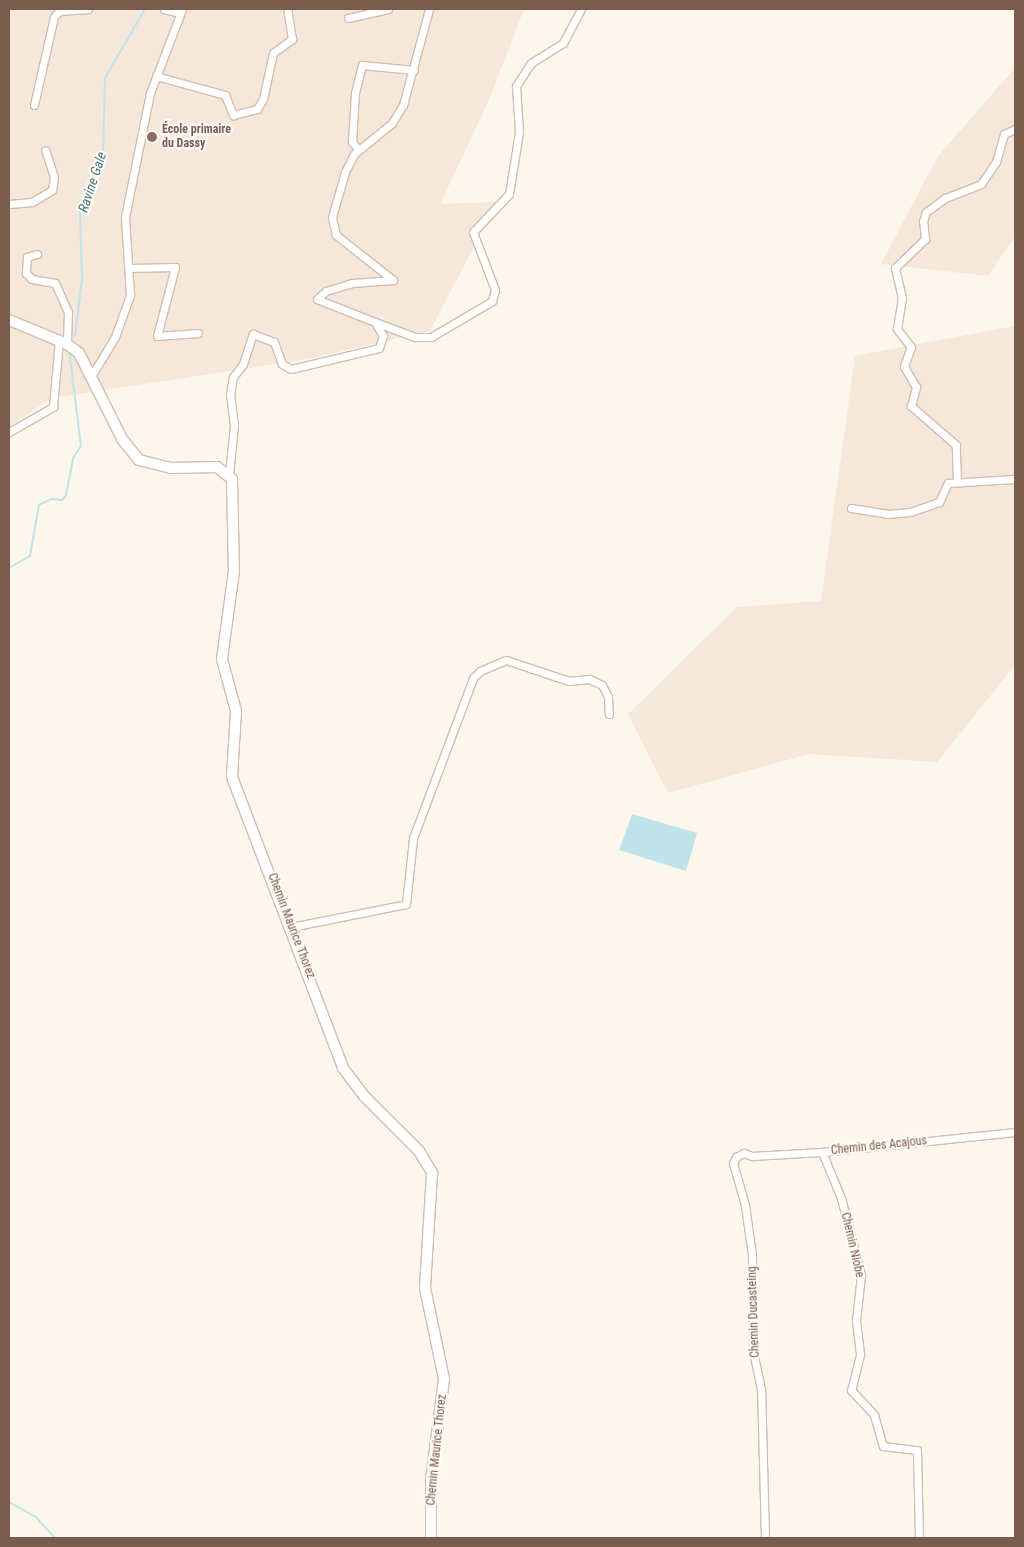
<!DOCTYPE html>
<html>
<head>
<meta charset="utf-8">
<style>
	body { margin:0 }
	#map { position:relative; width:1024px; height:1547px; overflow:hidden; background:#fdf6ec; font-family:"Roboto Condensed",sans-serif }
	div>[style] { position:absolute }
	[style*='--x'] { left:calc(var(--x)*1px); top:calc(var(--y)*1px); width:calc(var(--w)*1px); rotate:calc(var(--a)*1deg) }
	.residential>* { inset:0; background:#f5e8da }
	.water>* { inset:0; background:#bfe3e8 }
	.stream>* { height:2px; margin:-1px; padding:0 1px; transform-origin:1px; border-radius:1px; background:#bfe3e8 }
	.roads { filter:drop-shadow(1px 0 #d1beb0) drop-shadow(-1px 0 #d1beb0) drop-shadow(0 1px #d1beb0) drop-shadow(0 -1px #d1beb0) }
	.minor>* { height:7px; margin:-3.5px; padding:0 3.5px; transform-origin:3.5px; border-radius:3.5px; background:#fff }
	.secondary>* { height:10px; margin:-5px; padding:0 5px; transform-origin:5px; border-radius:5px; background:#fff }
	.dots>* { width:14px; height:14px; translate:-50% -50%; box-sizing:border-box; border:2px solid #fffaf3; border-radius:50% }
	span { translate:-50% -50%; white-space:nowrap; text-align:center; line-height:1.15; -webkit-text-stroke:4.5px #fffaf3; paint-order:stroke }
	.education-label { font-size:12px; color:#785e54; font-weight:700 }
	.left { translate:0 -50%; text-align:left }
	.street-label { font-size:12px; color:#7a5c4d }
	.water-label { font-size:14px; color:#437c86; font-style:italic }
	.frame { position:absolute; inset:0; border:10px solid #7a5c4d; pointer-events:none }
</style>
</head>
<body>
<div id="map">
	<div class="residential">
		<div style="clip-path:polygon(9px 9px,524px 9px,489px 100px,440px 204px,497px 202px,430px 331px,308px 359px,52px 398px,9px 427px)"></div>
		<div style="clip-path:polygon(1015px 68px,1015px 236px,988px 276px,881px 264px,938px 156px)"></div>
		<div style="clip-path:polygon(1015px 326px,1015px 665px,937px 762px,809px 754px,668px 793px,628px 714px,737px 607px,821px 601px,855px 356px)"></div>
	</div>
	<div class="water">
		<div style="clip-path:polygon(632px 814px,697px 833px,686px 871px,619px 850px)"></div>
	</div>
	<div class="stream">
		<div style="--x:75;--y:336;--w:57;--a:-83"></div>
		<div style="--x:82;--y:279;--w:68;--a:-91.7"></div>
		<div style="--x:80;--y:211;--w:61;--a:-67.7"></div>
		<div style="--x:103;--y:155;--w:77;--a:-88.5"></div>
		<div style="--x:105;--y:78;--w:80;--a:-59.9"></div>
		<div style="--x:9;--y:568;--w:24;--a:-30"></div>
		<div style="--x:30;--y:556;--w:52;--a:-80"></div>
		<div style="--x:39;--y:505;--w:13;--a:-27"></div>
		<div style="--x:51;--y:499;--w:11;--a:5"></div>
		<div style="--x:62;--y:500;--w:6;--a:-51"></div>
		<div style="--x:66;--y:495;--w:38;--a:-79"></div>
		<div style="--x:73;--y:458;--w:14;--a:-56"></div>
		<div style="--x:81;--y:446;--w:97;--a:-97.1"></div>
		<div style="--x:9;--y:1502;--w:31;--a:29"></div>
		<div style="--x:36;--y:1517;--w:28;--a:48"></div>
	</div>
	<div class="roads">
		<div class="minor">
			<div style="--x:164;--y:9;--w:16;--a:14"></div>
			<div style="--x:348;--y:18;--w:41;--a:-12.7"></div>
			<div style="--x:156;--y:76;--w:72;--a:15.4"></div>
			<div style="--x:225;--y:95;--w:22;--a:68"></div>
			<div style="--x:233;--y:115;--w:25;--a:-14"></div>
			<div style="--x:257;--y:109;--w:12;--a:-59"></div>
			<div style="--x:263;--y:99;--w:47;--a:-77.7"></div>
			<div style="--x:273;--y:53;--w:24;--a:-36"></div>
			<div style="--x:292;--y:39;--w:30;--a:-99"></div>
			<div style="--x:34;--y:105;--w:90;--a:-77.2"></div>
			<div style="--x:54;--y:17;--w:8;--a:-50"></div>
			<div style="--x:59;--y:11;--w:29;--a:-4"></div>
			<div style="--x:359;--y:150;--w:11;--a:-131"></div>
			<div style="--x:352;--y:142;--w:49;--a:-86.5"></div>
			<div style="--x:355;--y:93;--w:29;--a:-76"></div>
			<div style="--x:362;--y:65;--w:52;--a:5.5"></div>
			<div style="--x:9;--y:204;--w:23;--a:-5"></div>
			<div style="--x:32;--y:202;--w:23;--a:-31"></div>
			<div style="--x:52;--y:190;--w:13;--a:-81"></div>
			<div style="--x:54;--y:177;--w:28;--a:-108"></div>
			<div style="--x:37;--y:254;--w:10;--a:163"></div>
			<div style="--x:27;--y:257;--w:16;--a:94"></div>
			<div style="--x:26;--y:273;--w:8;--a:45"></div>
			<div style="--x:32;--y:279;--w:23;--a:10"></div>
			<div style="--x:55;--y:283;--w:32;--a:66"></div>
			<div style="--x:68;--y:312;--w:32;--a:92"></div>
			<div style="--x:130;--y:268;--w:45;--a:-1.3"></div>
			<div style="--x:175;--y:267;--w:71;--a:104.6"></div>
			<div style="--x:157;--y:336;--w:41;--a:-4.2"></div>
			<div style="--x:375;--y:322;--w:43;--a:20.6"></div>
			<div style="--x:415;--y:337;--w:16;--a:0"></div>
			<div style="--x:431;--y:337;--w:71;--a:-30.5"></div>
			<div style="--x:492;--y:301;--w:11;--a:-75"></div>
			<div style="--x:495;--y:290;--w:62;--a:-110.8"></div>
			<div style="--x:473;--y:232;--w:52;--a:-46.5"></div>
			<div style="--x:509;--y:194;--w:63;--a:-80.8"></div>
			<div style="--x:519;--y:132;--w:46;--a:-93.7"></div>
			<div style="--x:516;--y:86;--w:27;--a:-57"></div>
			<div style="--x:531;--y:63;--w:38;--a:-32"></div>
			<div style="--x:563;--y:43;--w:38;--a:-62"></div>
			<div style="--x:92;--y:375;--w:44;--a:-58.8"></div>
			<div style="--x:115;--y:337;--w:45;--a:-70.3"></div>
			<div style="--x:130;--y:295;--w:78;--a:-93.7"></div>
			<div style="--x:125;--y:217;--w:126;--a:-78.6"></div>
			<div style="--x:150;--y:93;--w:90;--a:-69.1"></div>
			<div style="--x:9;--y:432;--w:51;--a:-29.6"></div>
			<div style="--x:53;--y:407;--w:67;--a:-84.9"></div>
			<div style="--x:229;--y:474;--w:48;--a:-84.1"></div>
			<div style="--x:234;--y:426;--w:31;--a:-97"></div>
			<div style="--x:230;--y:395;--w:18;--a:-81"></div>
			<div style="--x:233;--y:377;--w:16;--a:-52"></div>
			<div style="--x:243;--y:364;--w:32;--a:-72"></div>
			<div style="--x:253;--y:334;--w:22;--a:21"></div>
			<div style="--x:274;--y:342;--w:23;--a:70"></div>
			<div style="--x:282;--y:364;--w:10;--a:29"></div>
			<div style="--x:291;--y:369;--w:90;--a:-13.4"></div>
			<div style="--x:379;--y:348;--w:13;--a:-72"></div>
			<div style="--x:383;--y:336;--w:16;--a:-120"></div>
			<div style="--x:375;--y:322;--w:62;--a:-158.4"></div>
			<div style="--x:317;--y:299;--w:12;--a:-42"></div>
			<div style="--x:326;--y:291;--w:27;--a:-17"></div>
			<div style="--x:352;--y:283;--w:41;--a:-4.2"></div>
			<div style="--x:393;--y:280;--w:73;--a:-141.7"></div>
			<div style="--x:336;--y:235;--w:18;--a:-103"></div>
			<div style="--x:332;--y:217;--w:47;--a:-73.9"></div>
			<div style="--x:345;--y:172;--w:20;--a:-63"></div>
			<div style="--x:354;--y:154;--w:49;--a:-39.2"></div>
			<div style="--x:392;--y:123;--w:21;--a:-59"></div>
			<div style="--x:403;--y:105;--w:99;--a:-74.8"></div>
			<div style="--x:957;--y:481;--w:36;--a:-92"></div>
			<div style="--x:956;--y:445;--w:60;--a:-139.1"></div>
			<div style="--x:911;--y:406;--w:20;--a:-75"></div>
			<div style="--x:916;--y:387;--w:24;--a:-120"></div>
			<div style="--x:904;--y:366;--w:20;--a:-70"></div>
			<div style="--x:911;--y:347;--w:23;--a:-128"></div>
			<div style="--x:897;--y:329;--w:31;--a:-81"></div>
			<div style="--x:902;--y:298;--w:31;--a:-103"></div>
			<div style="--x:895;--y:268;--w:42;--a:-44"></div>
			<div style="--x:925;--y:239;--w:18;--a:-96"></div>
			<div style="--x:923;--y:221;--w:9;--a:-72"></div>
			<div style="--x:926;--y:212;--w:24;--a:-36"></div>
			<div style="--x:945;--y:198;--w:39;--a:-21"></div>
			<div style="--x:981;--y:184;--w:27;--a:-56"></div>
			<div style="--x:996;--y:162;--w:29;--a:-74"></div>
			<div style="--x:1004;--y:134;--w:12;--a:-24"></div>
			<div style="--x:851;--y:508;--w:36;--a:9"></div>
			<div style="--x:887;--y:514;--w:23;--a:-5"></div>
			<div style="--x:910;--y:512;--w:31;--a:-19"></div>
			<div style="--x:939;--y:502;--w:21;--a:-65"></div>
			<div style="--x:948;--y:483;--w:67;--a:-3.4"></div>
			<div style="--x:291;--y:927;--w:117;--a:-11.3"></div>
			<div style="--x:406;--y:904;--w:66;--a:-83.9"></div>
			<div style="--x:413;--y:838;--w:171;--a:-69.4"></div>
			<div style="--x:473;--y:678;--w:10;--a:-45"></div>
			<div style="--x:480;--y:671;--w:28;--a:-23"></div>
			<div style="--x:506;--y:660;--w:66;--a:18.4"></div>
			<div style="--x:569;--y:681;--w:20;--a:-6"></div>
			<div style="--x:589;--y:679;--w:14;--a:25"></div>
			<div style="--x:602;--y:685;--w:13;--a:63"></div>
			<div style="--x:608;--y:697;--w:17;--a:87"></div>
			<div style="--x:822;--y:1152;--w:50;--a:67.6"></div>
			<div style="--x:841;--y:1198;--w:80;--a:75.4"></div>
			<div style="--x:861;--y:1275;--w:46;--a:96.2"></div>
			<div style="--x:856;--y:1321;--w:34;--a:83"></div>
			<div style="--x:860;--y:1355;--w:36;--a:104"></div>
			<div style="--x:851;--y:1390;--w:34;--a:47"></div>
			<div style="--x:874;--y:1415;--w:32;--a:74"></div>
			<div style="--x:883;--y:1446;--w:34;--a:7"></div>
			<div style="--x:917;--y:1450;--w:88;--a:88.7"></div>
			<div style="--x:765;--y:1538;--w:149;--a:-91.5"></div>
			<div style="--x:761;--y:1389;--w:39;--a:-102"></div>
			<div style="--x:753;--y:1351;--w:96;--a:-90.6"></div>
			<div style="--x:752;--y:1255;--w:50;--a:-98"></div>
			<div style="--x:745;--y:1205;--w:44;--a:-105.9"></div>
			<div style="--x:733;--y:1163;--w:7;--a:-63"></div>
			<div style="--x:736;--y:1157;--w:9;--a:-27"></div>
			<div style="--x:744;--y:1153;--w:9;--a:21"></div>
			<div style="--x:752;--y:1156;--w:70;--a:-3.3"></div>
			<div style="--x:822;--y:1152;--w:194;--a:-5.9"></div>
		</div>
		<div class="secondary">
			<div style="--x:9;--y:320;--w:63;--a:22.5"></div>
			<div style="--x:67;--y:344;--w:15;--a:37"></div>
			<div style="--x:79;--y:353;--w:96;--a:63.4"></div>
			<div style="--x:122;--y:439;--w:27;--a:51"></div>
			<div style="--x:139;--y:460;--w:32;--a:14"></div>
			<div style="--x:170;--y:468;--w:47;--a:-1.2"></div>
			<div style="--x:217;--y:467;--w:19;--a:39"></div>
			<div style="--x:232;--y:479;--w:92;--a:88.8"></div>
			<div style="--x:234;--y:571;--w:89;--a:97.8"></div>
			<div style="--x:222;--y:659;--w:54;--a:74.9"></div>
			<div style="--x:236;--y:711;--w:66;--a:93.5"></div>
			<div style="--x:232;--y:777;--w:311;--a:69.1"></div>
			<div style="--x:343;--y:1068;--w:35;--a:53"></div>
			<div style="--x:364;--y:1096;--w:78;--a:45"></div>
			<div style="--x:419;--y:1151;--w:26;--a:59"></div>
			<div style="--x:432;--y:1173;--w:115;--a:93.5"></div>
			<div style="--x:425;--y:1288;--w:93;--a:78.2"></div>
			<div style="--x:444;--y:1379;--w:102;--a:97.3"></div>
			<div style="--x:431;--y:1480;--w:58;--a:90"></div>
		</div>
	</div>
	<div class="dots">
		<div style="left:152px;top:137px;background:#8d6e63"></div>
	</div>
	<div class="education-label">
		<span class="left" style="left:162px;top:137px">École primaire<br>du Dassy</span>
	</div>
	<div class="street-label">
		<span style="left:291px;top:926px;rotate:69deg">Chemin Maurice Thorez</span>
		<span style="left:879px;top:1146px;rotate:-6deg">Chemin des Acajous</span>
		<span style="left:852px;top:1245px;rotate:77deg">Chemin Niobe</span>
		<span style="left:754px;top:1312px;rotate:-92deg">Chemin Ducasteing</span>
		<span style="left:437px;top:1450px;rotate:-84deg">Chemin Maurice Thorez</span>
	</div>
	<div class="water-label">
		<span style="left:92px;top:182px;rotate:-72deg">Ravine Gale</span>
	</div>
	<div class="frame"></div>
</div>
</body>
</html>
